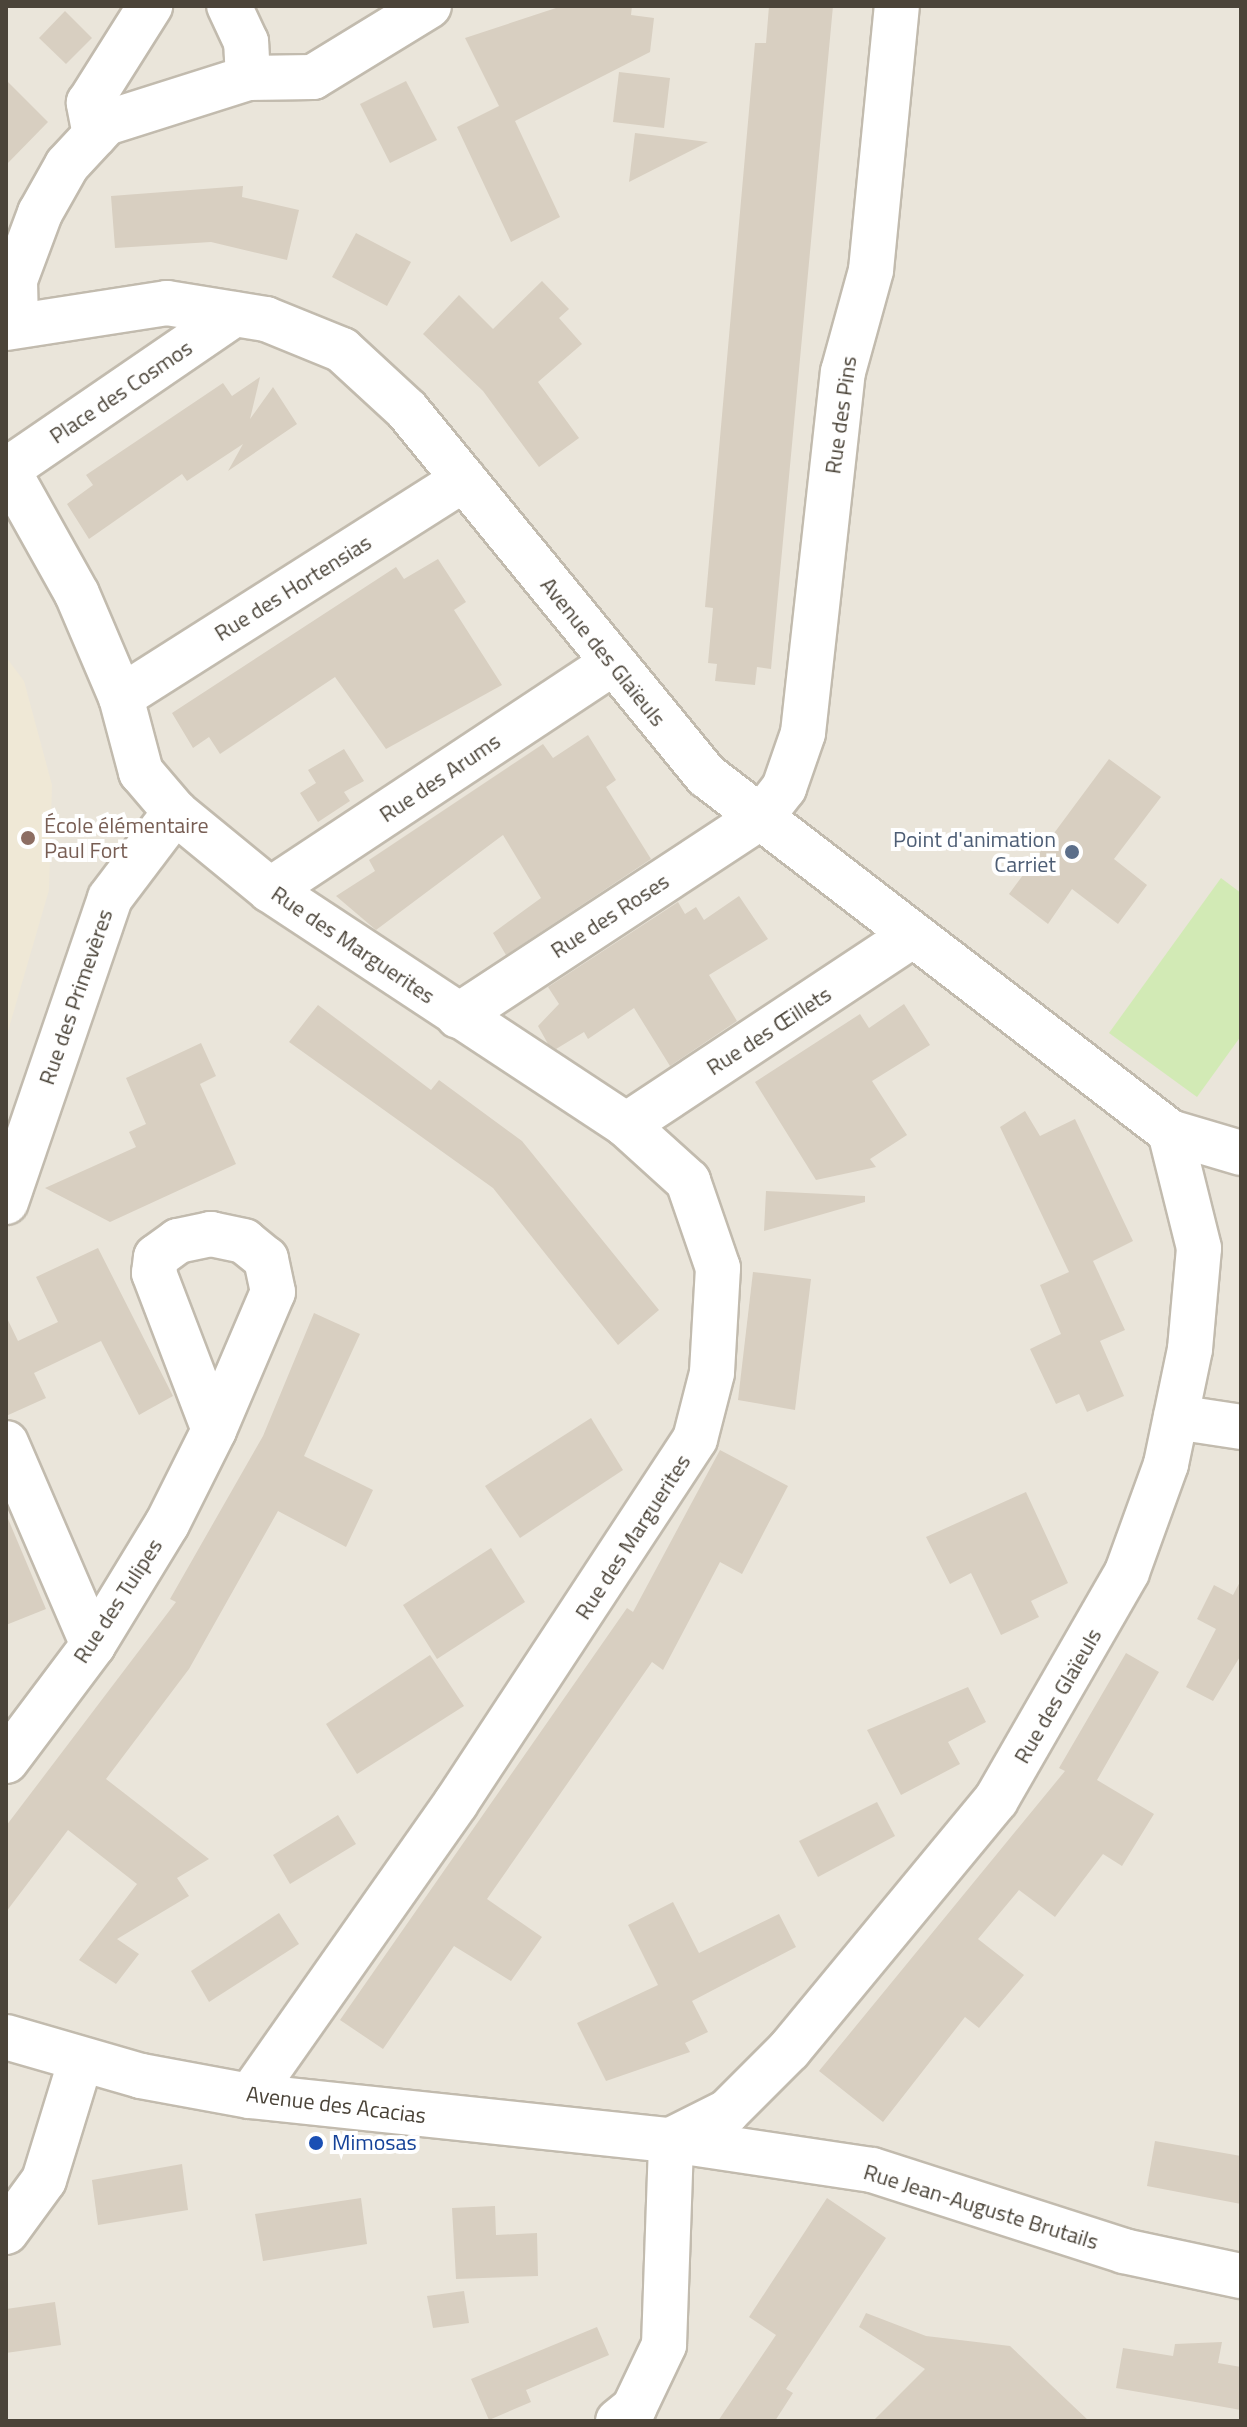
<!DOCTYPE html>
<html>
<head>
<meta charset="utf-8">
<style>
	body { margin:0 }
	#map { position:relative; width:1247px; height:2427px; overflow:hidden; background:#f6f3ec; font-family:"Titillium Web",sans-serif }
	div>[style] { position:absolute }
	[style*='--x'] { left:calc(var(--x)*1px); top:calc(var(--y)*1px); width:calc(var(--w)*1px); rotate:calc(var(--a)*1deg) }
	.residential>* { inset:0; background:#eae5da }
	.education>* { inset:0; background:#efe8d6 }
	.green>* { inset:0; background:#d2eab5 }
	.building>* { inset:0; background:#d8cfc1 }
	.roads { filter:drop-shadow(2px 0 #c2bbae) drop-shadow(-2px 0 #c2bbae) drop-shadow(0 2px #c2bbae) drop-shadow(0 -2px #c2bbae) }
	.minor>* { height:44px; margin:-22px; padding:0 22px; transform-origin:22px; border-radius:22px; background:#fff }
	.dots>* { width:22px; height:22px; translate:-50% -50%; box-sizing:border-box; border:4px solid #fff; border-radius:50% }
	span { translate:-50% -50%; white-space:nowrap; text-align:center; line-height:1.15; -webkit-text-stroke:8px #fff; paint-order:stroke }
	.street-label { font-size:22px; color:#4b4439 }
	.education-label { font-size:22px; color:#785e54 }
	.left { translate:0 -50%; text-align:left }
	.service-label { font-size:22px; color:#4e5e75 }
	.right { translate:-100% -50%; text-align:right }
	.transit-label { font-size:22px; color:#164399 }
	.frame { position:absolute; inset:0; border:8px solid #4b4439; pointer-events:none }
</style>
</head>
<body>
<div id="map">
	<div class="residential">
		<div style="clip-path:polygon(6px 6px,1241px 6px,1241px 2421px,6px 2421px)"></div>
	</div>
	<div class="education">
		<div style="clip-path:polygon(6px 657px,24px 681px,52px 785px,49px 890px,6px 1038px)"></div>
	</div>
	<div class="green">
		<div style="clip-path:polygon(1221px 878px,1241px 893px,1241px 1036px,1197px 1097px,1109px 1033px)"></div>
	</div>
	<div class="building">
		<div style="clip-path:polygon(562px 6px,632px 6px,631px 15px,654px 18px,650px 52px,515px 121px,560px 217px,511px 242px,457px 127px,499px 106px,465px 38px)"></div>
		<div style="clip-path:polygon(769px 6px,833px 6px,771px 669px,757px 667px,755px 685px,715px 681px,717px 664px,708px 663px,713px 608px,705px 607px,755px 43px,766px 43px)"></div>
		<div style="clip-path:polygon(65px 11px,92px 38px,66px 64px,39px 38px)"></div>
		<div style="clip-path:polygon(619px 72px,670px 78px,664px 128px,613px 122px)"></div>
		<div style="clip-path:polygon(6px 80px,48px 122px,6px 165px)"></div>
		<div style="clip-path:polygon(406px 81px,437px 140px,390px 163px,360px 104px)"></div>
		<div style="clip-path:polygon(635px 133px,708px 142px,629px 182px)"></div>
		<div style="clip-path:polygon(243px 186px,242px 197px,299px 210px,287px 260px,211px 242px,115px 248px,111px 196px)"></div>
		<div style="clip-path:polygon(356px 233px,411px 262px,387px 306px,332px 277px)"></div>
		<div style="clip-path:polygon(542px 281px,569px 309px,559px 318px,582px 344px,538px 382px,579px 438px,539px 467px,483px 391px,423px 334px,459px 295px,493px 329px)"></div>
		<div style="clip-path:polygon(260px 377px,250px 419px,273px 387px,297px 424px,228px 471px,243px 444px,187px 481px,182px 474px,89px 539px,67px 504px,93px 485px,86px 475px,223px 383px,232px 396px)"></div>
		<div style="clip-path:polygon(438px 559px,466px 602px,454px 610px,502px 685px,386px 749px,335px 677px,220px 754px,209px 737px,193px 748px,172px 713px,396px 567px,404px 579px)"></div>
		<div style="clip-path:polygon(588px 735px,616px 780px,606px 787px,651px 859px,506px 955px,493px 933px,541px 898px,503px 835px,376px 930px,336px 896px,375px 871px,369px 860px,543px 744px,553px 758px)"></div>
		<div style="clip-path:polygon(344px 749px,364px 781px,344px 792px,350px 801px,318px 822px,300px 793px,316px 783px,308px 770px)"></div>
		<div style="clip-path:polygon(1109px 759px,1161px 797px,1114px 859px,1147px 885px,1118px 924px,1072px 889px,1048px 924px,1009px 894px)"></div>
		<div style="clip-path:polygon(739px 896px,768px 939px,709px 975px,737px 1021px,670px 1066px,634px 1008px,588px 1039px,584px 1032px,556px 1049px,548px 1044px,538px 1026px,559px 1004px,548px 987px,678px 902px,685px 914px,696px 907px,704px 920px)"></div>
		<div style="clip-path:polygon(904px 1004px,930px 1045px,872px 1081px,907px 1135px,870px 1159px,876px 1167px,816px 1180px,755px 1082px,860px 1014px,869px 1028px)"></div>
		<div style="clip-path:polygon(318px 1005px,431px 1090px,439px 1080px,522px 1141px,659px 1310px,618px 1345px,493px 1188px,289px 1042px)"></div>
		<div style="clip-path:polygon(201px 1043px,216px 1076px,200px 1084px,236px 1164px,110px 1222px,45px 1188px,136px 1147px,129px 1132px,146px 1124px,126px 1078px)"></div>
		<div style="clip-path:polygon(1025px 1111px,1040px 1136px,1075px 1119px,1133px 1241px,1093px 1261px,1125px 1330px,1100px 1341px,1124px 1396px,1087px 1412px,1079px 1394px,1056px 1404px,1030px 1349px,1061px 1334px,1040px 1285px,1069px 1272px,1000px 1127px)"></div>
		<div style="clip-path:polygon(766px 1191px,865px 1196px,865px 1202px,764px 1231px)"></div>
		<div style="clip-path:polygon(98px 1248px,173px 1396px,139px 1415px,101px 1341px,34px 1373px,46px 1398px,6px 1416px,6px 1316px,18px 1341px,58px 1322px,36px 1277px)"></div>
		<div style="clip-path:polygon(753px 1272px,811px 1279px,795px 1410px,738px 1400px)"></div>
		<div style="clip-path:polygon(314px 1313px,360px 1334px,304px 1456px,373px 1490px,346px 1547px,278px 1511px,189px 1669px,106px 1779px,209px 1859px,177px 1878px,189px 1896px,117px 1939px,139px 1954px,116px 1984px,79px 1960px,137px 1884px,68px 1830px,6px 1912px,6px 1826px,176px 1602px,170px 1599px,263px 1436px)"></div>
		<div style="clip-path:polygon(591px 1418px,623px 1470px,520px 1538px,485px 1486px)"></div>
		<div style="clip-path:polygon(720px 1450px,788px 1486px,742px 1574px,720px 1562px,663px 1670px,652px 1662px,487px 1899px,542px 1937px,511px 1981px,454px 1946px,383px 2049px,340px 2020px,627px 1608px,633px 1612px)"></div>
		<div style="clip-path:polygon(1026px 1492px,1068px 1583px,1031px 1601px,1039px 1617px,1001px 1635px,971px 1573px,950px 1584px,926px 1537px)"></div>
		<div style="clip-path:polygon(6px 1514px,46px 1609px,6px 1625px)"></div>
		<div style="clip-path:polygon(491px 1548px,525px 1602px,437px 1659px,403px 1605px)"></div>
		<div style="clip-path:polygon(1241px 1580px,1241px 1655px,1213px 1701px,1186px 1687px,1216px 1629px,1197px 1619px,1214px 1585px,1233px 1595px)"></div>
		<div style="clip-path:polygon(1126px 1653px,1159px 1672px,1097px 1780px,1154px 1814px,1122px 1866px,1103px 1854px,1055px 1917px,1019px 1890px,978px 1939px,1024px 1975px,979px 2028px,965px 2017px,883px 2122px,819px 2071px,1065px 1771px,1059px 1768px)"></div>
		<div style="clip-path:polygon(430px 1655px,464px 1706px,357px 1774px,326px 1724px)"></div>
		<div style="clip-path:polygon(968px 1687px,986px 1722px,948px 1742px,960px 1764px,901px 1795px,867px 1730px)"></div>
		<div style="clip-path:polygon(877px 1802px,895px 1836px,818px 1877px,799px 1841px)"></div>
		<div style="clip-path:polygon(338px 1815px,356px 1844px,290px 1884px,273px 1855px)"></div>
		<div style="clip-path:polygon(673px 1902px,699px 1953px,779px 1914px,796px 1947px,692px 2001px,708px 2032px,685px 2043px,690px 2052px,606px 2081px,577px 2023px,658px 1985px,628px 1925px)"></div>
		<div style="clip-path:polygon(279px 1913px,299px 1944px,209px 2002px,191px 1971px)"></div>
		<div style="clip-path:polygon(1155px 2141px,1241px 2156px,1241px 2204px,1147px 2186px)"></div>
		<div style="clip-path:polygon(182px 2164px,188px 2210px,98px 2225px,92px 2180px)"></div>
		<div style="clip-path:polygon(361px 2198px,367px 2244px,263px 2261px,255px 2214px)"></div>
		<div style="clip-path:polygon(827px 2198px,886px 2238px,786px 2389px,793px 2393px,775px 2421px,718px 2421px,776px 2335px,749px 2317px)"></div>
		<div style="clip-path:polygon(495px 2206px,496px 2235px,537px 2233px,538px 2276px,456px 2279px,452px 2208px)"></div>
		<div style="clip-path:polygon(464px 2291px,469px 2323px,433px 2328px,427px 2296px)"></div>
		<div style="clip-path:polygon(55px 2302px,61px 2345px,6px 2353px,6px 2309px)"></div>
		<div style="clip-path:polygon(866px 2313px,926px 2336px,1010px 2346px,1089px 2421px,873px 2421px,925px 2369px,859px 2327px)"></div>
		<div style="clip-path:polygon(597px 2327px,609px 2355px,526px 2390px,531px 2402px,489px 2420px,471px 2379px)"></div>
		<div style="clip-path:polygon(1222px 2342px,1218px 2363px,1241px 2367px,1241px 2410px,1116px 2388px,1123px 2348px,1173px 2356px,1175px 2344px)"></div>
	</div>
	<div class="roads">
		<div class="minor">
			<div style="--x:248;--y:78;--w:65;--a:-0.9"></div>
			<div style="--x:313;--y:77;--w:136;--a:-31.5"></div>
			<div style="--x:95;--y:135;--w:33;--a:-101"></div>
			<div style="--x:89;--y:103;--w:115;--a:-57.8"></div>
			<div style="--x:16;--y:325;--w:45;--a:-91.3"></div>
			<div style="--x:15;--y:280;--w:72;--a:-69.5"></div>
			<div style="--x:40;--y:213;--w:55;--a:-60.6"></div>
			<div style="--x:67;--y:165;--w:57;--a:-47.1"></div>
			<div style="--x:106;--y:123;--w:149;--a:-17.6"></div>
			<div style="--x:248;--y:78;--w:36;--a:-93"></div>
			<div style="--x:246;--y:42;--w:40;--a:-115"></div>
			<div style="--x:6;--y:328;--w:163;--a:-8.8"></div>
			<div style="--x:167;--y:303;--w:100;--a:9.2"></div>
			<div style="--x:266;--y:319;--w:82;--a:22.2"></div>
			<div style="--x:342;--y:350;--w:88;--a:42.7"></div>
			<div style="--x:407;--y:410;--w:473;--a:50.7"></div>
			<div style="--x:707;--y:776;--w:584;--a:37.56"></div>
			<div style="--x:1170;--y:1132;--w:74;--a:16.5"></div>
			<div style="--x:6;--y:467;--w:145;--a:60.8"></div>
			<div style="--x:77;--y:594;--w:112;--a:66.9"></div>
			<div style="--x:121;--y:697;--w:78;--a:75.1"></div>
			<div style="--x:141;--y:772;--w:52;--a:49.6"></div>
			<div style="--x:175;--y:812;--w:123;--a:39.4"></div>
			<div style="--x:270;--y:890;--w:427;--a:33.4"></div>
			<div style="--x:626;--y:1125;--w:84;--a:42.1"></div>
			<div style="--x:688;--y:1181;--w:92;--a:71"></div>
			<div style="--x:718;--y:1268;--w:105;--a:93.3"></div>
			<div style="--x:712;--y:1373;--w:68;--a:104.4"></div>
			<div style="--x:695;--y:1439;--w:435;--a:123.3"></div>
			<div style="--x:456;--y:1803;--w:358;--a:125.1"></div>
			<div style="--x:8;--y:469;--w:274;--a:-34.4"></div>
			<div style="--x:121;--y:697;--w:406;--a:-32.4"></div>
			<div style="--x:270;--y:890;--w:408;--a:-33.5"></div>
			<div style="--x:458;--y:1016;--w:364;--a:-33.3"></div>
			<div style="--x:762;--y:816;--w:36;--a:-52"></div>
			<div style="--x:784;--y:788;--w:58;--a:-70.9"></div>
			<div style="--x:803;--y:733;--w:363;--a:-83.7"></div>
			<div style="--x:843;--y:372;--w:106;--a:-74.6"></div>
			<div style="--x:871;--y:270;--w:265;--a:-84.4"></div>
			<div style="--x:626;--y:1125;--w:343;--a:-33.5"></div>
			<div style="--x:6;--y:1202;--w:321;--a:-71.1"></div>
			<div style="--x:110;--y:898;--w:108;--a:-52.9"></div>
			<div style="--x:1176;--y:1417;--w:66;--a:8.7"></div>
			<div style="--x:6;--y:1443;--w:220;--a:66.7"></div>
			<div style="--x:6;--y:1761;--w:145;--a:-53.1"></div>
			<div style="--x:93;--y:1645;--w:142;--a:-58.6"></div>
			<div style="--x:167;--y:1524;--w:105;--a:-63.4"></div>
			<div style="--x:214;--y:1430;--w:150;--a:-66.9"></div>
			<div style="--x:273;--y:1292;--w:34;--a:-102"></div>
			<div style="--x:266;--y:1259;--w:28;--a:-141"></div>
			<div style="--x:244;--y:1241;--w:34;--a:-168"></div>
			<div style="--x:211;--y:1234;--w:34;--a:168"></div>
			<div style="--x:178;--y:1241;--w:27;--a:144"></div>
			<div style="--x:156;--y:1257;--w:16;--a:97"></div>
			<div style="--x:154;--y:1273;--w:168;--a:69.1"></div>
			<div style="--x:6;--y:2037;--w:141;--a:16.1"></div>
			<div style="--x:141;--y:2076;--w:111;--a:10.4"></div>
			<div style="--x:250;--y:2096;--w:423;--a:6"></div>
			<div style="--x:671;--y:2140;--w:203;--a:8.5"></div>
			<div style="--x:872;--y:2170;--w:265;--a:17.8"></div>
			<div style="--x:1124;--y:2251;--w:120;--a:12.1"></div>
			<div style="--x:671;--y:2140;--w:63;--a:-26.6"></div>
			<div style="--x:727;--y:2112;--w:88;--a:-45"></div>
			<div style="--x:789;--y:2050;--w:325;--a:-50.4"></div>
			<div style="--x:996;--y:1800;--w:263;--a:-60.1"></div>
			<div style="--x:1127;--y:1572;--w:115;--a:-70.1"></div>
			<div style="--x:1166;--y:1464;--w:117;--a:-78.2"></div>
			<div style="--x:1190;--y:1349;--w:101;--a:-84.9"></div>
			<div style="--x:1199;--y:1248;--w:120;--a:-104"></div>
			<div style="--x:6;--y:2232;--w:64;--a:-53.8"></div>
			<div style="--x:44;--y:2180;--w:126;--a:-72.9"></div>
			<div style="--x:618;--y:2421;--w:21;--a:-39"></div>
			<div style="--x:634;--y:2408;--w:70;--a:-64.5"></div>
			<div style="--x:664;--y:2345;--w:205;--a:-88"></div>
		</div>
	</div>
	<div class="dots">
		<div style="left:28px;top:838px;background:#8d6e63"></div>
		<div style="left:1072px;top:852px;background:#5c6f8a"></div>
		<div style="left:316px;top:2143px;background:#1a4fb4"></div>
	</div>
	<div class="street-label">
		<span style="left:121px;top:392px;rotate:-34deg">Place des Cosmos</span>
		<span style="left:841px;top:415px;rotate:-82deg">Rue des Pins</span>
		<span style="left:293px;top:588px;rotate:-32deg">Rue des Hortensias</span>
		<span style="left:603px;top:652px;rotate:51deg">Avenue des Glaïeuls</span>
		<span style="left:440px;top:778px;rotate:-34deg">Rue des Arums</span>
		<span style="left:610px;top:916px;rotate:-33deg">Rue des Roses</span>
		<span style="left:353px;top:945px;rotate:34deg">Rue des Marguerites</span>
		<span style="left:76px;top:997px;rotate:-71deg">Rue des Primevères</span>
		<span style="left:769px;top:1031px;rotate:-33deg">Rue des Œillets</span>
		<span style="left:633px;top:1537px;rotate:-57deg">Rue des Marguerites</span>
		<span style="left:118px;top:1601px;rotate:-57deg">Rue des Tulipes</span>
		<span style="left:1058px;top:1696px;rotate:-60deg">Rue des Glaïeuls</span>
		<span style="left:336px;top:2105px;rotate:7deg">Avenue des Acacias</span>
		<span style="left:981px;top:2207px;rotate:17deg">Rue Jean-Auguste Brutails</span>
	</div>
	<div class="education-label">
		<span class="left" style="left:44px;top:838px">École élémentaire<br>Paul Fort</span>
	</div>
	<div class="service-label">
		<span class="right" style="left:1056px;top:852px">Point d'animation<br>Carriet</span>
	</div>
	<div class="transit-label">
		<span class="left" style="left:332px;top:2143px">Mimosas</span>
	</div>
	<div class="frame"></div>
</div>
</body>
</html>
